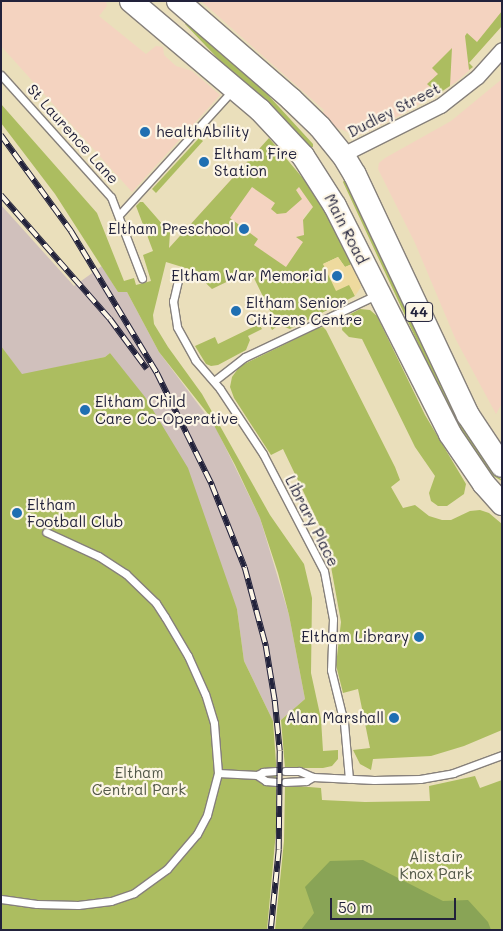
<!DOCTYPE html>
<html>
<head>
<meta charset="utf-8">
<style>
	body { margin:0 }
	#map { position:relative; width:503px; height:931px; overflow:hidden; background:#eadfbb; font-family:Mali,sans-serif }
	div>[style] { position:absolute }
	[style*='--x'] { left:calc(var(--x)*1px); top:calc(var(--y)*1px); width:calc(var(--w)*1px); rotate:calc(var(--a)*1deg) }
	.built>* { inset:0; background:#f4d3c0 }
	.industrial>* { inset:0; background:#d0c0bc }
	.green>* { inset:0; background:#acbd60 }
	.forest>* { inset:0; background:#89a456 }
	.sand>* { inset:0; background:#eeda9e }
	.roads { filter:drop-shadow(1px 0 #86807b) drop-shadow(-1px 0 #86807b) drop-shadow(0 1px #86807b) drop-shadow(0 -1px #86807b) }
	.service>* { height:7px; margin:-3.5px; padding:0 3.5px; transform-origin:3.5px; border-radius:3.5px; background:#fff }
	.minor>* { height:14px; margin:-7px; padding:0 7px; transform-origin:7px; border-radius:7px; background:#fff }
	.primary>* { height:22px; margin:-11px; padding:0 11px; transform-origin:11px; border-radius:11px; background:#fff }
	.rail>* { height:5.5px; margin-top:-2.75px; transform-origin:0; background:repeating-linear-gradient(90deg,#fcf5e5 0 11px,#22223b 0 22px); box-sizing:border-box; border-block:1px solid #22223b }
	.dots>* { width:14px; height:14px; translate:-50% -50%; box-sizing:border-box; border:2px solid #fcf5e5; border-radius:50% }
	span { translate:-50% -50%; white-space:nowrap; text-align:center; line-height:1.15; -webkit-text-stroke:4.5px #fcf5e5; paint-order:stroke }
	.shield-label span { padding:1px 4px; background:#fcf5e5; border:1px solid; border-radius:4px; -webkit-text-stroke-width:0 }
	.shield-label { font-size:14px; color:#22223b; font-weight:700 }
	.street-label { font-size:15px; color:#22223b }
	.poi-label { font-size:15px; color:#22223b }
	.left { translate:0 -50%; text-align:left }
	.right { translate:-100% -50%; text-align:right }
	.park-label { font-size:15px; color:#525848 }
	.frame { position:absolute; inset:0; border:2px solid #22223b; pointer-events:none }
	.scale { position:absolute; left:330px; top:898px; width:126px; height:22px; box-sizing:border-box; border:2px solid #22223b; border-top:0; padding-left:6px; font-size:15px; line-height:18px; white-space:nowrap; color:#22223b; -webkit-text-stroke:4px #fcf5e5; paint-order:stroke }
</style>
</head>
<body>
<div id="map">
	<div class="built">
		<div style="clip-path:polygon(1px 1px,106px 1px,107px 6px,99px 16px,146px 54px,156px 46px,163px 47px,164px 55px,176px 66px,192px 71px,220px 95px,132px 192px,1px 46px)"></div>
		<div style="clip-path:polygon(201px 1px,502px 1px,502px 26px,469px 63px,473px 67px,456px 82px,403px 114px,363px 134px,355px 135px,335px 127px,322px 116px,324px 110px)"></div>
		<div style="clip-path:polygon(502px 79px,502px 403px,496px 414px,455px 338px,415px 243px,378px 169px,379px 163px,385px 158px,451px 121px)"></div>
		<div style="clip-path:polygon(262px 145px,295px 180px,313px 207px,304px 216px,333px 299px,262px 265px,212px 289px,168px 249px)"></div>
	</div>
	<div class="industrial">
		<div style="clip-path:polygon(1px 205px,74px 286px,102px 266px,118px 292px,127px 292px,159px 352px,216px 428px,260px 518px,289px 615px,305px 699px,281px 720px,273px 721px,244px 661px,237px 609px,110px 353px,105px 357px,22px 375px,1px 346px)"></div>
	</div>
	<div class="green">
		<div style="clip-path:polygon(502px 11px,502px 26px,469px 63px,473px 67px,469px 70px,465px 36px,467px 33px,477px 42px)"></div>
		<div style="clip-path:polygon(187px 21px,257px 83px,313px 144px,313px 147px,309px 147px,273px 109px,225px 66px,185px 24px)"></div>
		<div style="clip-path:polygon(452px 48px,450px 86px,438px 94px,427px 84px,438px 74px,432px 68px)"></div>
		<div style="clip-path:polygon(evenodd,1px 104px,97px 213px,124px 281px,134px 278px,136px 285px,151px 281px,143px 255px,153px 251px,136px 206px,140px 202px,143px 202px,170px 233px,169px 248px,269px 138px,306px 182px,337px 231px,352px 264px,345px 267px,338px 257px,323px 264px,350px 285px,355px 296px,290px 329px,279px 325px,272px 330px,267px 320px,273px 317px,254px 278px,246px 282px,243px 274px,212px 289px,192px 270px,166px 262px,153px 315px,154px 324px,168px 347px,202px 394px,270px 515px,304px 564px,312px 598px,311px 673px,321px 719px,323px 751px,338px 750px,338px 759px,332px 766px,323px 768px,285px 768px,281px 720px,305px 699px,289px 615px,278px 573px,260px 518px,235px 465px,208px 414px,159px 352px,127px 292px,118px 292px,55px 194px,1px 123px,1px 104px,252px 187px,275px 203px,271px 209px,277px 214px,286px 213px,302px 199px,296px 190px,299px 187px,313px 207px,303px 220px,304px 235px,296px 237px,303px 242px,286px 267px,254px 245px,258px 239px,230px 218px,252px 187px)"></div>
		<div style="clip-path:polygon(199px 138px,203px 141px,156px 193px,152px 189px)"></div>
		<div style="clip-path:polygon(345px 179px,486px 458px,502px 481px,483px 470px,432px 380px,423px 354px,343px 182px)"></div>
		<div style="clip-path:polygon(360px 309px,370px 310px,377px 316px,425px 415px,466px 484px,464px 494px,447px 506px,438px 506px,431px 501px,429px 493px,435px 476px,415px 447px,362px 339px,349px 337px,342px 330px,343px 318px)"></div>
		<div style="clip-path:polygon(259px 324px,262px 329px,248px 336px,250px 340px,246px 350px,218px 365px,211px 366px,206px 364px,195px 346px,215px 337px,218px 344px)"></div>
		<div style="clip-path:polygon(318px 328px,323px 327px,326px 330px,395px 467px,400px 480px,391px 487px,403px 508px,415px 505px,429px 516px,442px 520px,451px 520px,470px 511px,480px 510px,489px 513px,502px 524px,502px 730px,464px 746px,431px 756px,373px 759px,371px 770px,360px 764px,353px 750px,370px 748px,358px 689px,343px 693px,336px 665px,341px 622px,326px 539px,283px 449px,271px 455px,234px 398px,230px 387px,232px 377px,240px 366px)"></div>
		<div style="clip-path:polygon(1px 346px,22px 374px,105px 357px,110px 353px,145px 397px,188px 468px,237px 609px,244px 661px,273px 721px,276px 763px,276px 831px,267px 930px,1px 930px)"></div>
		<div style="clip-path:polygon(475px 776px,480px 788px,502px 780px,502px 930px,275px 930px,284px 841px,285px 785px,321px 788px,322px 800px,365px 802px,430px 801px,429px 786px)"></div>
	</div>
	<div class="forest">
		<div style="clip-path:polygon(363px 860px,443px 901px,468px 900px,488px 922px,491px 930px,301px 930px,314px 913px,305px 887px,330px 861px)"></div>
	</div>
	<div class="sand">
		<div style="clip-path:polygon(338px 257px,345px 267px,352px 264px,360px 280px,361px 287px,355px 296px,349px 285px,336px 291px,323px 264px)"></div>
	</div>
	<div class="roads">
		<div class="service">
			<div style="--x:1;--y:75;--w:164;--a:48"></div>
			<div style="--x:111;--y:197;--w:87;--a:69.1"></div>
			<div style="--x:119;--y:215;--w:168;--a:-47.7"></div>
			<div style="--x:179;--y:276;--w:26;--a:103"></div>
			<div style="--x:173;--y:301;--w:26;--a:81"></div>
			<div style="--x:177;--y:327;--w:38;--a:61"></div>
			<div style="--x:195;--y:360;--w:38;--a:49"></div>
			<div style="--x:220;--y:389;--w:78;--a:56.5"></div>
			<div style="--x:263;--y:454;--w:132;--a:62.5"></div>
			<div style="--x:324;--y:571;--w:49;--a:79.4"></div>
			<div style="--x:333;--y:619;--w:51;--a:92.2"></div>
			<div style="--x:331;--y:670;--w:55;--a:76.2"></div>
			<div style="--x:344;--y:723;--w:56;--a:84.9"></div>
			<div style="--x:214;--y:381;--w:39;--a:-38"></div>
			<div style="--x:245;--y:357;--w:145;--a:-25.3"></div>
			<div style="--x:285;--y:771;--w:14;--a:0"></div>
			<div style="--x:299;--y:771;--w:15;--a:23"></div>
			<div style="--x:313;--y:777;--w:61;--a:2.8"></div>
			<div style="--x:374;--y:780;--w:46;--a:-1.2"></div>
			<div style="--x:420;--y:779;--w:34;--a:-10"></div>
			<div style="--x:453;--y:773;--w:52;--a:-20.2"></div>
			<div style="--x:218;--y:773;--w:39;--a:3"></div>
			<div style="--x:257;--y:775;--w:7;--a:-27"></div>
			<div style="--x:263;--y:772;--w:13;--a:-4"></div>
			<div style="--x:257;--y:775;--w:11;--a:34"></div>
			<div style="--x:266;--y:781;--w:11;--a:5"></div>
			<div style="--x:285;--y:782;--w:21;--a:-3"></div>
			<div style="--x:306;--y:781;--w:8;--a:-30"></div>
			<div style="--x:1;--y:899;--w:36;--a:8"></div>
			<div style="--x:37;--y:904;--w:41;--a:1.4"></div>
			<div style="--x:78;--y:905;--w:33;--a:-7"></div>
			<div style="--x:111;--y:901;--w:24;--a:-19"></div>
			<div style="--x:134;--y:893;--w:41;--a:-36"></div>
			<div style="--x:167;--y:869;--w:46;--a:-49.4"></div>
			<div style="--x:197;--y:834;--w:21;--a:-62"></div>
			<div style="--x:207;--y:815;--w:43;--a:-75.3"></div>
			<div style="--x:218;--y:773;--w:50;--a:-94.6"></div>
			<div style="--x:214;--y:723;--w:30;--a:-107"></div>
			<div style="--x:205;--y:694;--w:42;--a:-114.1"></div>
			<div style="--x:188;--y:656;--w:45;--a:-120.5"></div>
			<div style="--x:165;--y:617;--w:17;--a:-123"></div>
			<div style="--x:156;--y:603;--w:42;--a:-136"></div>
			<div style="--x:126;--y:574;--w:33;--a:-147"></div>
			<div style="--x:98;--y:556;--w:57;--a:-155.2"></div>
		</div>
		<div class="minor">
			<div style="--x:343;--y:155;--w:110;--a:-26.6"></div>
			<div style="--x:441;--y:106;--w:47;--a:-38.1"></div>
			<div style="--x:478;--y:77;--w:36;--a:-48"></div>
		</div>
		<div class="primary">
			<div style="--x:131;--y:1;--w:169;--a:40.2"></div>
			<div style="--x:260;--y:110;--w:63;--a:46.9"></div>
			<div style="--x:303;--y:156;--w:59;--a:57.4"></div>
			<div style="--x:335;--y:206;--w:255;--a:63.2"></div>
			<div style="--x:450;--y:434;--w:60;--a:55.8"></div>
			<div style="--x:484;--y:484;--w:27;--a:48"></div>
			<div style="--x:178;--y:1;--w:150;--a:40.9"></div>
			<div style="--x:291;--y:99;--w:40;--a:44"></div>
			<div style="--x:320;--y:127;--w:36;--a:51"></div>
			<div style="--x:343;--y:155;--w:23;--a:59"></div>
			<div style="--x:355;--y:175;--w:265;--a:64.8"></div>
			<div style="--x:468;--y:415;--w:61;--a:56.3"></div>
		</div>
	</div>
	<div class="rail">
		<div style="--x:1;--y:135;--w:119;--a:53.9"></div>
		<div style="--x:71;--y:231;--w:166;--a:58.8"></div>
		<div style="--x:157;--y:373;--w:125;--a:63.8"></div>
		<div style="--x:212;--y:485;--w:89;--a:68.3"></div>
		<div style="--x:245;--y:568;--w:81;--a:74.9"></div>
		<div style="--x:266;--y:646;--w:56;--a:80.7"></div>
		<div style="--x:275;--y:701;--w:50;--a:84.3"></div>
		<div style="--x:280;--y:751;--w:99;--a:90.6"></div>
		<div style="--x:279;--y:850;--w:80;--a:95.7"></div>
		<div style="--x:1;--y:195;--w:165;--a:48.7"></div>
		<div style="--x:110;--y:319;--w:62;--a:53.5"></div>
	</div>
	<div class="dots">
		<div style="left:145px;top:132px;background:#1f6fb2"></div>
		<div style="left:204px;top:162px;background:#1f6fb2"></div>
		<div style="left:244px;top:229px;background:#1f6fb2"></div>
		<div style="left:337px;top:276px;background:#1f6fb2"></div>
		<div style="left:236px;top:311px;background:#1f6fb2"></div>
		<div style="left:85px;top:410px;background:#1f6fb2"></div>
		<div style="left:17px;top:513px;background:#1f6fb2"></div>
		<div style="left:419px;top:637px;background:#1f6fb2"></div>
		<div style="left:394px;top:718px;background:#1f6fb2"></div>
	</div>
	<div class="shield-label">
		<span style="left:419px;top:312px">44</span>
	</div>
	<div class="street-label">
		<span style="left:394px;top:110px;rotate:-27deg">Dudley Street</span>
		<span style="left:73px;top:134px;rotate:48deg">St Laurence Lane</span>
		<span style="left:346px;top:229px;rotate:63deg">Main Road</span>
		<span style="left:312px;top:521px;rotate:63deg">Library Place</span>
	</div>
	<div class="poi-label">
		<span class="left" style="left:156px;top:132px">healthAbility</span>
		<span class="left" style="left:214px;top:162px">Eltham Fire<br>Station</span>
		<span class="right" style="left:234px;top:229px">Eltham Preschool</span>
		<span class="right" style="left:327px;top:276px">Eltham War Memorial</span>
		<span class="left" style="left:246px;top:311px">Eltham Senior<br>Citizens Centre</span>
		<span class="left" style="left:95px;top:410px">Eltham Child<br>Care Co-Operative</span>
		<span class="left" style="left:27px;top:513px">Eltham<br>Football Club</span>
		<span class="right" style="left:409px;top:637px">Eltham Library</span>
		<span class="right" style="left:384px;top:718px">Alan Marshall</span>
	</div>
	<div class="park-label">
		<span style="left:139px;top:781px">Eltham<br>Central Park</span>
		<span style="left:436px;top:865px">Alistair<br>Knox Park</span>
	</div>
	<div class="frame"></div>
	<div class="scale">50 m</div>
</div>
</body>
</html>
